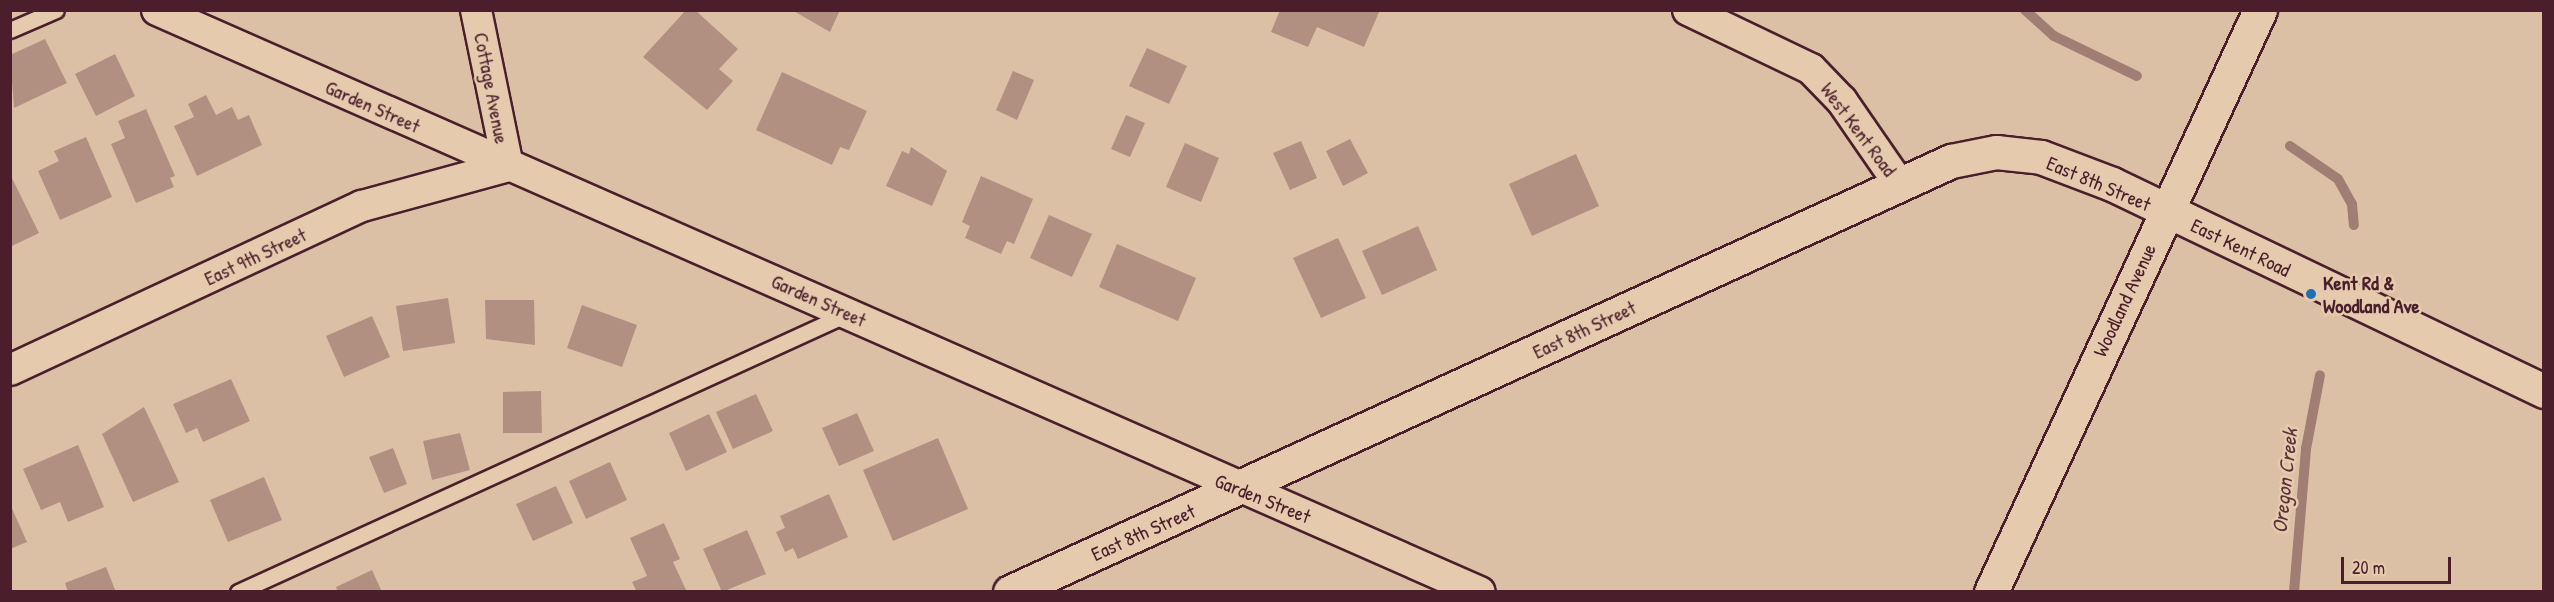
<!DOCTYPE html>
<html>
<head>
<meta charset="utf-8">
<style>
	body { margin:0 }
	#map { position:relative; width:2554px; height:602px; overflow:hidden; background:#dcc0a5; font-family:"Patrick Hand",sans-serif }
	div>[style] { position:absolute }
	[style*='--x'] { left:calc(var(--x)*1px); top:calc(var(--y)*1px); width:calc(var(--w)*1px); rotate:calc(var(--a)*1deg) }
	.stream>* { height:10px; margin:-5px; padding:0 5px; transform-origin:5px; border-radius:5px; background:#a07e73 }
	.building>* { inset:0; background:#b19081 }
	.roads { filter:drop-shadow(2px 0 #4a1f2b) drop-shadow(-2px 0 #4a1f2b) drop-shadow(0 2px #4a1f2b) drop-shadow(0 -2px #4a1f2b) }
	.service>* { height:15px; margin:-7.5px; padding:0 7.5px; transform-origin:7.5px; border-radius:7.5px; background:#e5caad }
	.minor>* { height:30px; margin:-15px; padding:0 15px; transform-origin:15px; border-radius:15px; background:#e5caad }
	.tertiary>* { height:33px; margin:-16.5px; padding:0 16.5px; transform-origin:16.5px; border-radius:16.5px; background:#e5caad }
	.secondary>* { height:33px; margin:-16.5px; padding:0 16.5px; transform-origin:16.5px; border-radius:16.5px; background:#e5caad }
	.dots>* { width:16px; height:16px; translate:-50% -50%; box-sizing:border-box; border:3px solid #e5caad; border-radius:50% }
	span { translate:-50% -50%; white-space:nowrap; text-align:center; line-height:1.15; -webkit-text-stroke:5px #e5caad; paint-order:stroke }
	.street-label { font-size:20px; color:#4a1f2b }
	.poi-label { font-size:20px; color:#4a1f2b; font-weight:700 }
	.left { translate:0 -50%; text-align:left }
	.water-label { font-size:21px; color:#5b3239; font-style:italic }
	.frame { position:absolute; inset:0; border:12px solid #4a1f2b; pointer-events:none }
	.scale { position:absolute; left:2341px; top:557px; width:110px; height:27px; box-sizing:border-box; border:3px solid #4a1f2b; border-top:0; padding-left:8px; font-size:18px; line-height:21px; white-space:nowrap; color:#4a1f2b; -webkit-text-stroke:4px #e5caad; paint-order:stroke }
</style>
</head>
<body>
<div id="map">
	<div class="stream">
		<div style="--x:2025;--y:10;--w:39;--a:42"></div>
		<div style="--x:2054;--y:36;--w:92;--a:25.7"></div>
		<div style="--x:2290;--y:146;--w:58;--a:34.5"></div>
		<div style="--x:2338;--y:179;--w:29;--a:61"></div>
		<div style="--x:2352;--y:204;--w:21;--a:85"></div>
		<div style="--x:2294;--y:592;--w:144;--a:-85.2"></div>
		<div style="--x:2306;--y:449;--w:75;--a:-79.3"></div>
	</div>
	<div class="building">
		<div style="clip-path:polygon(686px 10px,695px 10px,738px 49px,719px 69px,733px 81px,707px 110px,643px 57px)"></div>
		<div style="clip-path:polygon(792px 10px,840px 10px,830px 32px)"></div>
		<div style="clip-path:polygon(1280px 10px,1380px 10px,1364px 47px,1317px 27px,1308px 47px,1271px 32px)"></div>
		<div style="clip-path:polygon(45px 39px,67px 83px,14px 108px,10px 55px)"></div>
		<div style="clip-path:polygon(1147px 48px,1187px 66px,1169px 104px,1129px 86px)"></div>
		<div style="clip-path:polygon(115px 54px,135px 96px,96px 116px,75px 74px)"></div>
		<div style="clip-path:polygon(1013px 71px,1034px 80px,1017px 120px,996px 110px)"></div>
		<div style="clip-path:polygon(782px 72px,867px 111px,849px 150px,840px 147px,832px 165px,756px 130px)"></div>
		<div style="clip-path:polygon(206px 95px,216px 115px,232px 107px,238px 120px,249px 115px,262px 145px,197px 176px,174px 126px,194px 117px,188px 104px)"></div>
		<div style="clip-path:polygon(146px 109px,175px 176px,170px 178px,174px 187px,136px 203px,111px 144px,125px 138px,118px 121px)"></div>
		<div style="clip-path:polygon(1126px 115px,1145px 123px,1130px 157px,1111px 149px)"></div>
		<div style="clip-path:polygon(86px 137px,112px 197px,60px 220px,38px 171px,59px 161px,54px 151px)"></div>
		<div style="clip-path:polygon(1350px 139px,1368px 173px,1343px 186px,1326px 151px)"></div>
		<div style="clip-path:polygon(1301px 141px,1317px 178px,1290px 190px,1273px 153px)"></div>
		<div style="clip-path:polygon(1185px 143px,1219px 158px,1201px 202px,1166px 187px)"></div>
		<div style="clip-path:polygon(911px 147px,947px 171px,932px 206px,886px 186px,902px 151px,909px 154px)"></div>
		<div style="clip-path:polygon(1576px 154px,1599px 206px,1532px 236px,1509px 184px)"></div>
		<div style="clip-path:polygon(10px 174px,39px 233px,10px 247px)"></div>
		<div style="clip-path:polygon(981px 176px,1033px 199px,1014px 244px,1007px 241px,1001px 254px,965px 238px,970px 226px,962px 222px)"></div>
		<div style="clip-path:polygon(1049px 215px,1092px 234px,1072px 277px,1030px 258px)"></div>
		<div style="clip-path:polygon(1418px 226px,1437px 270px,1382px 295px,1362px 251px)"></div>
		<div style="clip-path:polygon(1338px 238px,1366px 298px,1321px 318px,1293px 258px)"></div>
		<div style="clip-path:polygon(1117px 244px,1196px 278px,1178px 321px,1099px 287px)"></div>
		<div style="clip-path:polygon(448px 298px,455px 343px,403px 351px,396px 306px)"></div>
		<div style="clip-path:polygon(485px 300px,534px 300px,535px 345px,486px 339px)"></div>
		<div style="clip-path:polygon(582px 305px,637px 325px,622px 367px,567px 348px)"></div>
		<div style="clip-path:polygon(372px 316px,390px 357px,344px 377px,326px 336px)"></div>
		<div style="clip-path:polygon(231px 379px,250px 421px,203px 442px,197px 428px,186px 433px,173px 404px)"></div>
		<div style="clip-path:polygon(541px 391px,542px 433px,503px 433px,503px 392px)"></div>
		<div style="clip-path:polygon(756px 394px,773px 431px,733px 449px,716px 412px)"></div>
		<div style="clip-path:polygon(144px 407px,179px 482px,133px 502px,102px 434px)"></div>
		<div style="clip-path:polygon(857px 413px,874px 451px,839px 466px,822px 428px)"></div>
		<div style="clip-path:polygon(709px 414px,727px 452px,686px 471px,669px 433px)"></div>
		<div style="clip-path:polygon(460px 433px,470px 470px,432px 480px,423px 441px)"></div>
		<div style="clip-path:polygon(938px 438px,968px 509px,893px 541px,863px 470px)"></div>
		<div style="clip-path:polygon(78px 445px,104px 507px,68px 522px,60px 502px,41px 510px,23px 469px)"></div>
		<div style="clip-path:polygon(393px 448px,407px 484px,384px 493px,369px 457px)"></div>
		<div style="clip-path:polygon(610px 462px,627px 500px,586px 519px,569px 481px)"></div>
		<div style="clip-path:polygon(264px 477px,282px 520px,228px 542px,210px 500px)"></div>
		<div style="clip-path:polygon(556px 486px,573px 523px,533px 541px,516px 504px)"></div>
		<div style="clip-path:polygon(829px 494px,848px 537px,798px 559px,793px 548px,785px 552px,776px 532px,785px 528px,780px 516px)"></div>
		<div style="clip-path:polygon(10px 504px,27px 542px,10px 549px)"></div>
		<div style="clip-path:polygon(664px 523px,680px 559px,673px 562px,687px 592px,637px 592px,632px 582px,647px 576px,630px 538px)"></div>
		<div style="clip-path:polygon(747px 530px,766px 574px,722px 592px,703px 549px)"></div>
		<div style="clip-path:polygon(106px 567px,116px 592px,68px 592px,65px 583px)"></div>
		<div style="clip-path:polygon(372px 570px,382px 592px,338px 592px,336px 587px)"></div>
	</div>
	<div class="roads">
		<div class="service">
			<div style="--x:10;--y:30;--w:50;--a:-23.5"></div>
			<div style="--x:238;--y:592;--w:669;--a:-24.54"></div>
		</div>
		<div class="minor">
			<div style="--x:157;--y:10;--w:1445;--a:23.75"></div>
			<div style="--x:1688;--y:10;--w:136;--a:25.6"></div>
			<div style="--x:1811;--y:69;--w:45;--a:45.9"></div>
			<div style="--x:1842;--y:101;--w:102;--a:55.4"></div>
			<div style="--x:10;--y:370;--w:388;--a:-25"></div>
			<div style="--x:362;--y:206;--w:151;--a:-15.3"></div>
			<div style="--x:508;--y:166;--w:159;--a:-101.6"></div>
		</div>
		<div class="tertiary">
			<div style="--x:1010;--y:592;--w:1035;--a:-24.61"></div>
			<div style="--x:1951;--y:161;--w:46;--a:-11.3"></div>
			<div style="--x:1996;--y:152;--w:45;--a:6.3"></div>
			<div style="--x:2041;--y:157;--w:76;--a:20.8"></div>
			<div style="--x:2112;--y:184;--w:479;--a:25.6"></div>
		</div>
		<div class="secondary">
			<div style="--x:1991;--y:592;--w:641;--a:-65.19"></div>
		</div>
	</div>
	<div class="dots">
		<div style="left:2311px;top:294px;background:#1f6fb2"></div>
	</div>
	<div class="street-label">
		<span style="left:492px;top:88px;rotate:79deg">Cottage Avenue</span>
		<span style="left:373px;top:106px;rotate:24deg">Garden Street</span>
		<span style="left:1859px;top:129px;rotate:53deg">West Kent Road</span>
		<span style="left:2099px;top:183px;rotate:23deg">East 8th Street</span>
		<span style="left:2241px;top:247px;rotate:26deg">East Kent Road</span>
		<span style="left:255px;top:256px;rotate:-25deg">East 9th Street</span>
		<span style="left:819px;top:300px;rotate:24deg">Garden Street</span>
		<span style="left:2124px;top:300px;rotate:-65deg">Woodland Avenue</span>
		<span style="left:1584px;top:329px;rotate:-25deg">East 8th Street</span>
		<span style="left:1263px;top:498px;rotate:22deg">Garden Street</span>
		<span style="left:1143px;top:532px;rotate:-24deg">East 8th Street</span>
	</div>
	<div class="poi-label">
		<span class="left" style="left:2323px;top:294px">Kent Rd &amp;<br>Woodland Ave</span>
	</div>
	<div class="water-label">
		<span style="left:2285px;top:481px;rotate:-84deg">Oregon Creek</span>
	</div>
	<div class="frame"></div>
	<div class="scale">20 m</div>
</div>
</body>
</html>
